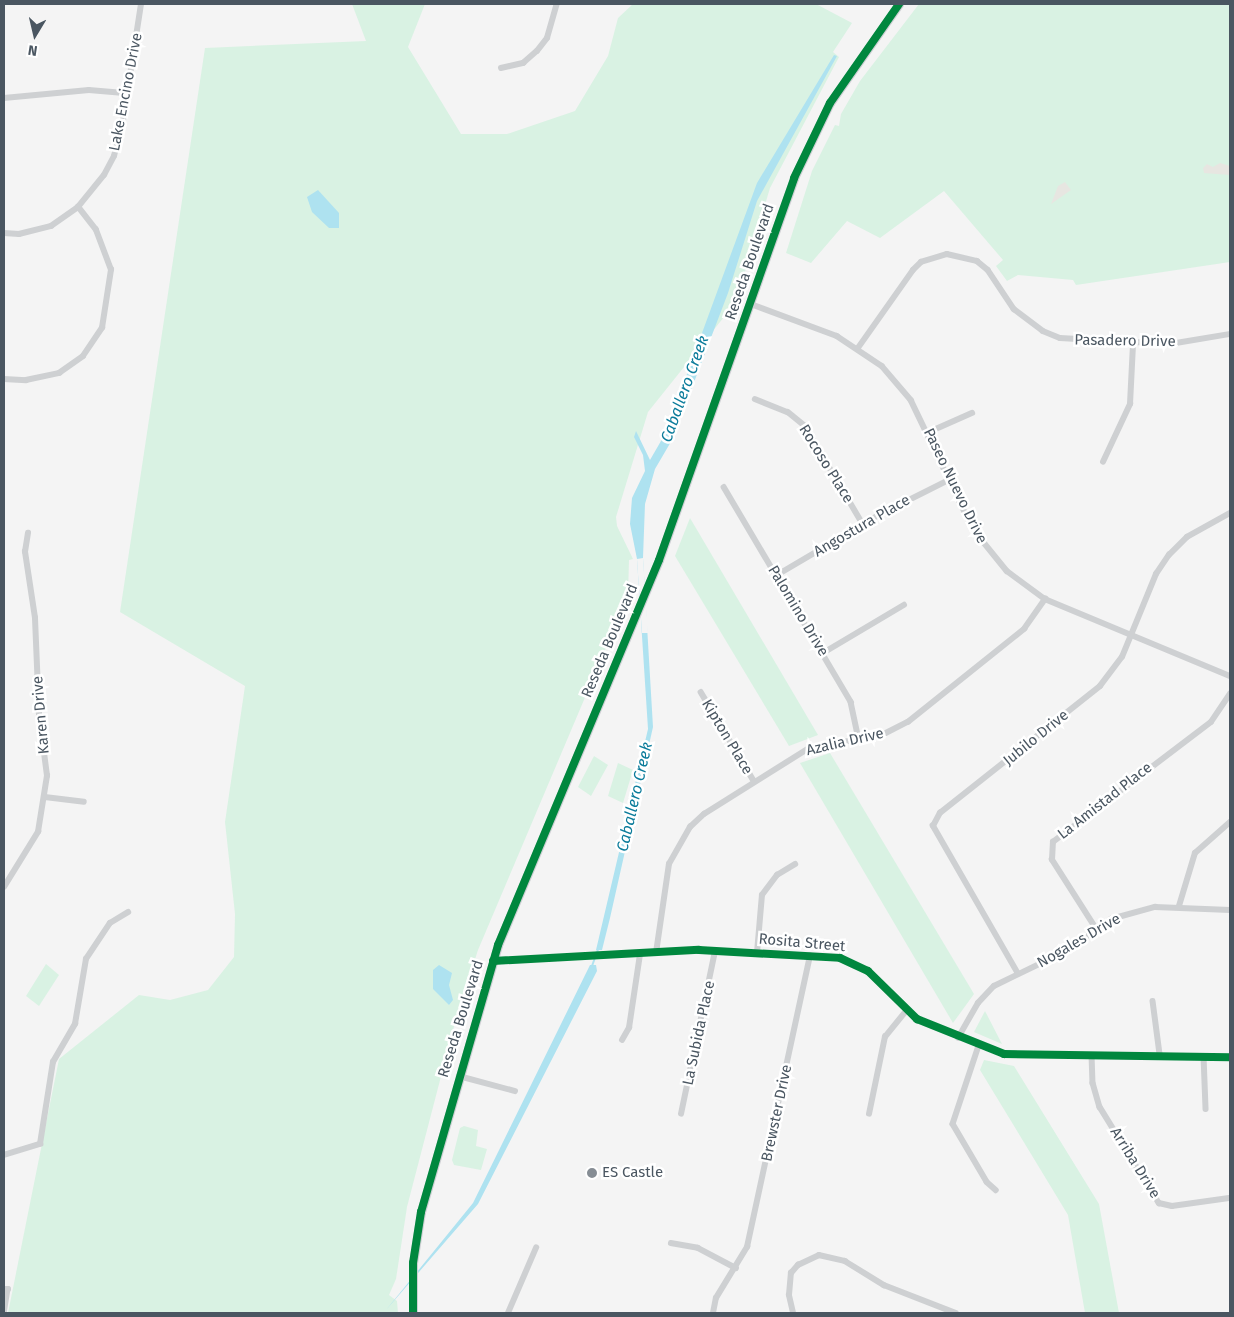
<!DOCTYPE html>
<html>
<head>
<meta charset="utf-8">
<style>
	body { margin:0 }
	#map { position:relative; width:1234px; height:1317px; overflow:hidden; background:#f4f4f4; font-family:"Fira Sans",sans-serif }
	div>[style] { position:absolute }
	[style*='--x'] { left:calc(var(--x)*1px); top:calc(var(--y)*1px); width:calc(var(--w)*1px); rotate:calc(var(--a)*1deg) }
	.green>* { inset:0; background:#d9f2e3 }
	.sand>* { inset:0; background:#e7e6e1 }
	.water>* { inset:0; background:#aee2f0 }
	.pier>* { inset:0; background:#f4f4f4 }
	.stream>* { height:2px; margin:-1px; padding:0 1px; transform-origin:1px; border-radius:1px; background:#aee2f0 }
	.street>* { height:5.5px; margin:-2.75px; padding:0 2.75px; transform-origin:2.75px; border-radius:2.75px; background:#ced0d2 }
	.secondary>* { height:9px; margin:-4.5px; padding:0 4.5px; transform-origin:4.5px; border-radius:4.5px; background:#ced0d4 }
	.cycleway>* { height:8px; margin:-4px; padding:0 4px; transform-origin:4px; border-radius:4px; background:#00873e }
	.dots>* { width:14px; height:14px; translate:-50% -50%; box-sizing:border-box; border:2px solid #fff; border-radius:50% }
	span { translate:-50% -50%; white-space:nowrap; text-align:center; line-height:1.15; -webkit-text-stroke:5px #fff; paint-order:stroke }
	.street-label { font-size:15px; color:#4a5661 }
	.poi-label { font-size:15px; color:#4a5661 }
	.left { translate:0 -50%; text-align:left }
	.water-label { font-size:16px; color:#0c7c9b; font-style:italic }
	.frame { position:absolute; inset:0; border:5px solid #4a5661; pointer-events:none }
	.north { position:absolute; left:10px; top:10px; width:50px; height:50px; -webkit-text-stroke:4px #fff; paint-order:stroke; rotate:189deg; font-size:14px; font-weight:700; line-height:20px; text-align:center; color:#4a5661 }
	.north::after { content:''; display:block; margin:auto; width:18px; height:22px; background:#4a5661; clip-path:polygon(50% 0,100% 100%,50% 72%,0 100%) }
</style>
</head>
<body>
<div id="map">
	<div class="green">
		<div style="clip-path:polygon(352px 4px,425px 4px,408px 47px,461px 134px,507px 134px,575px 111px,608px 56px,618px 18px,633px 4px,816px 4px,852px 23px,833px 52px,839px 57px,770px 188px,736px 302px,648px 412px,616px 517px,617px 526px,633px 559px,629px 560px,628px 596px,478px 950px,457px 1015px,407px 1207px,396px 1279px,389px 1295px,397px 1301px,398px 1313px,8px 1313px,59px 1059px,139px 995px,170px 1000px,208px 990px,234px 957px,235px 914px,225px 822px,245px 686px,120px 612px,205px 48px,366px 41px)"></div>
		<div style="clip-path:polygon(919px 4px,1230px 4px,1230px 262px,1076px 285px,1073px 280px,1018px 275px,1007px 281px,996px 266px,1003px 260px,944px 191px,880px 238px,847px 221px,811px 263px,786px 253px,812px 171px,835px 125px,839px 126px,841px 114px,860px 81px)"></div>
		<div style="clip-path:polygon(690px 518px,818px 735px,789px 746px,675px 556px)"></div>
		<div style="clip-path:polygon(830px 753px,974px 994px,953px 1023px,800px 763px)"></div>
		<div style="clip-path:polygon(594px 756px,608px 765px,591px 796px,578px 787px)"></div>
		<div style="clip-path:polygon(618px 763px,633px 770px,623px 803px,608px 796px)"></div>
		<div style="clip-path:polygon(46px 964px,59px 975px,39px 1006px,26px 996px)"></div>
		<div style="clip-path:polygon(985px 1011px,1002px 1044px,974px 1032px)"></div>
		<div style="clip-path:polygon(984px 1060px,1014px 1066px,1099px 1204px,1119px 1313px,1085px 1313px,1068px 1215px,980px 1070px)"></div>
		<div style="clip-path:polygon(464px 1126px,478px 1130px,476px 1146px,487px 1149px,481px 1170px,454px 1165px,452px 1160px,460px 1128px)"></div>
	</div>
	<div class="sand">
		<div style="clip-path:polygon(1207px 164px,1213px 167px,1220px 163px,1230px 166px,1230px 175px,1204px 173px,1203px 168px)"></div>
		<div style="clip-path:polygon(1065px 182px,1071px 190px,1051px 204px,1058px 186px)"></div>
	</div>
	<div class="water">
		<div style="clip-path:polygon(834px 55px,837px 56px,757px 201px,728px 293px,672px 440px,655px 469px,645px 504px,643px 558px,653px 727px,610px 918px,602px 950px,596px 950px,648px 729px,637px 559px,630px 524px,632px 498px,645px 471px,643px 455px,634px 437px,636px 431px,650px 460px,665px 434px,757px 183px)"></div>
		<div style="clip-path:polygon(318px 190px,339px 213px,339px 228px,329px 228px,312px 212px,307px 197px)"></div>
		<div style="clip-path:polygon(439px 965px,452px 973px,449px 985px,453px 1000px,449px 1005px,433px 989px,433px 970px)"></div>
		<div style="clip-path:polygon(590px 965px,596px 965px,597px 971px,478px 1204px,386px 1310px,473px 1203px)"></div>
	</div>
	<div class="pier">
		<div style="clip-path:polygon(643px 558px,648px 633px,642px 633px,637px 559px)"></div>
	</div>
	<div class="stream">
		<div style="--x:592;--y:966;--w:20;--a:-70"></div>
	</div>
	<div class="street">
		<div style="--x:501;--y:68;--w:23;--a:-13"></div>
		<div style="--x:523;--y:63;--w:18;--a:-41"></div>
		<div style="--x:537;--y:51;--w:16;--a:-52"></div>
		<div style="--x:547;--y:38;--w:35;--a:-74"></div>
		<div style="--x:4;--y:98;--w:85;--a:-5.4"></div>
		<div style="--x:89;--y:90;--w:38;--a:5"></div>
		<div style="--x:4;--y:233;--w:15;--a:4"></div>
		<div style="--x:19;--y:234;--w:33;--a:-14"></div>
		<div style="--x:51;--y:226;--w:33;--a:-35"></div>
		<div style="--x:78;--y:207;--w:41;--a:-50.9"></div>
		<div style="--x:104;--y:175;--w:21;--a:-62"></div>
		<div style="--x:114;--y:156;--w:30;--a:-75"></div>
		<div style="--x:122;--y:127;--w:124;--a:-81.2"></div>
		<div style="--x:751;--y:304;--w:92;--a:20.4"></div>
		<div style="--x:837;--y:336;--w:54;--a:33.7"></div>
		<div style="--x:882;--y:366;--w:45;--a:49.5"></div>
		<div style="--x:911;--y:400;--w:143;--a:64.3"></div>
		<div style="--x:973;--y:529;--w:54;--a:51"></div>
		<div style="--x:1007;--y:571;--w:47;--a:36.4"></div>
		<div style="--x:1045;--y:599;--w:200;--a:22.6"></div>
		<div style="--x:858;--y:348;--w:95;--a:-54.8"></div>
		<div style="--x:913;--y:270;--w:11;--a:-45"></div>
		<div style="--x:921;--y:262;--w:27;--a:-17"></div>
		<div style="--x:947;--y:254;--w:31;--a:13"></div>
		<div style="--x:977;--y:261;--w:14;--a:39"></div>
		<div style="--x:988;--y:270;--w:47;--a:56.3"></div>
		<div style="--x:1014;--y:309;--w:36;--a:37"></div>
		<div style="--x:1043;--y:331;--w:18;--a:22"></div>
		<div style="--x:1060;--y:338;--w:110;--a:3.1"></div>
		<div style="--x:1170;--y:344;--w:61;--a:-9.5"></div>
		<div style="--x:4;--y:379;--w:22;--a:3"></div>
		<div style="--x:26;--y:380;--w:34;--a:-12"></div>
		<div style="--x:59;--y:373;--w:29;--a:-35"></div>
		<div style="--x:83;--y:356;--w:34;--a:-56"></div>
		<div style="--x:102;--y:328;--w:59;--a:-81.2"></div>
		<div style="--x:111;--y:270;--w:43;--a:-110.6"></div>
		<div style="--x:96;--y:230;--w:29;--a:-128"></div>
		<div style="--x:755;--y:399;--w:35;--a:22"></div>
		<div style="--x:788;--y:412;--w:22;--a:39"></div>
		<div style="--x:805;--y:426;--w:114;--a:59.4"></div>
		<div style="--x:929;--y:432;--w:47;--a:-23.8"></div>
		<div style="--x:1103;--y:462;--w:64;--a:-65"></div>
		<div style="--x:1130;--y:404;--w:60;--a:-87.1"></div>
		<div style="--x:724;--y:487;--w:250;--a:59.4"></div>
		<div style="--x:851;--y:702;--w:39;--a:78"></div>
		<div style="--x:777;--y:575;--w:116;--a:-30.5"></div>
		<div style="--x:877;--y:516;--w:80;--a:-26.6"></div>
		<div style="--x:823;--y:653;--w:94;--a:-30.7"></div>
		<div style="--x:701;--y:692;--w:104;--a:59.2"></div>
		<div style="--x:45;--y:797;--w:39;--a:7"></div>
		<div style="--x:4;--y:887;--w:65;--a:-58.3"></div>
		<div style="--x:38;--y:832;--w:57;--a:-80.9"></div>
		<div style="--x:47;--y:776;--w:63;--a:-97.4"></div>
		<div style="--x:39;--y:714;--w:96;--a:-92.4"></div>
		<div style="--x:35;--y:618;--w:67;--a:-98.6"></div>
		<div style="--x:25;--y:552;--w:19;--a:-81"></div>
		<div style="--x:1179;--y:906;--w:55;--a:-73.2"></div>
		<div style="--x:1195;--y:853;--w:47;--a:-41.5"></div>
		<div style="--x:1096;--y:929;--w:82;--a:-122.5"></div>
		<div style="--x:1052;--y:860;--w:18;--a:-87"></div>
		<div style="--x:1053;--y:842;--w:198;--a:-37.2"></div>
		<div style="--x:1211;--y:722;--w:34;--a:-56"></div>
		<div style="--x:656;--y:953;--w:90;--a:-81.7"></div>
		<div style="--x:669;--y:864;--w:43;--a:-60.4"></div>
		<div style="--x:690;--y:827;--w:19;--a:-43"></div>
		<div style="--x:704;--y:814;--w:126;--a:-32.1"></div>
		<div style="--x:811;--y:747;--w:70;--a:-9.1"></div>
		<div style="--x:880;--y:736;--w:31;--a:-27"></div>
		<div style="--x:908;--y:722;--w:149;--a:-38.7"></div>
		<div style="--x:1024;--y:629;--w:37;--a:-55"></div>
		<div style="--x:757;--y:953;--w:58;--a:-85.1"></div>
		<div style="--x:762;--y:895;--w:25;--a:-53"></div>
		<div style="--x:777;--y:875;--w:21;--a:-31"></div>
		<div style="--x:493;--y:961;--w:206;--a:-3.1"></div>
		<div style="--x:699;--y:950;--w:141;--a:3.2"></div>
		<div style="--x:840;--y:958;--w:31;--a:25"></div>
		<div style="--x:868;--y:971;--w:69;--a:44.4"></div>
		<div style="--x:917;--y:1019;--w:94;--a:21.9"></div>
		<div style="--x:1004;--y:1054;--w:226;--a:0.8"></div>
		<div style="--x:1018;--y:974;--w:171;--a:-119.9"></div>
		<div style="--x:933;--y:826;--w:15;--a:-62"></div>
		<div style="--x:940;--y:813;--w:204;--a:-38.4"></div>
		<div style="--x:1100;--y:686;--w:36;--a:-53"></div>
		<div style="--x:1122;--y:657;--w:90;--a:-67.7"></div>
		<div style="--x:1156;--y:574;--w:23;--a:-56"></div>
		<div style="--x:1169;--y:555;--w:25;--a:-45"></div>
		<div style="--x:1187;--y:537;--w:49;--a:-29.2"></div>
		<div style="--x:1153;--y:1001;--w:53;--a:82.5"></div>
		<div style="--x:958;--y:1038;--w:40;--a:-60.3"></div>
		<div style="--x:978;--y:1003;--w:23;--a:-47"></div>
		<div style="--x:994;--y:986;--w:82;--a:-25.9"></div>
		<div style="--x:1068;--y:950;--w:53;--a:-35.8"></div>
		<div style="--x:1111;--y:919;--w:46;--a:-15.3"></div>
		<div style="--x:1155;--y:907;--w:75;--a:2.3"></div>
		<div style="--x:622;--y:1040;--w:14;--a:-60"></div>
		<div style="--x:629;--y:1028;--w:75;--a:-81.5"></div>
		<div style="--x:979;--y:1046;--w:82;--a:108.4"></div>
		<div style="--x:953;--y:1124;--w:67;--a:59.6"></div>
		<div style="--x:987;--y:1182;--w:12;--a:42"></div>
		<div style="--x:1092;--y:1055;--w:28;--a:88"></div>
		<div style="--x:1093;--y:1083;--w:25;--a:74"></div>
		<div style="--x:1100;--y:1107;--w:113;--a:58.4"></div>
		<div style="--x:1159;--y:1203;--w:13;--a:13"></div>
		<div style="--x:1172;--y:1206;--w:59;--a:-7.9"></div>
		<div style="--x:1204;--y:1056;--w:53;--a:87.8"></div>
		<div style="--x:459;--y:1076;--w:58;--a:15"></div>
		<div style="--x:681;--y:1114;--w:167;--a:-78.2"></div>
		<div style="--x:869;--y:1114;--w:79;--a:-78.3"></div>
		<div style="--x:885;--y:1037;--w:33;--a:-51"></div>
		<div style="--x:4;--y:1155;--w:38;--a:-17"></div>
		<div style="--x:40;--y:1144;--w:83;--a:-81"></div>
		<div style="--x:53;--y:1062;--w:44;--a:-59.9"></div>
		<div style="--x:75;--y:1024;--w:66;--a:-80.4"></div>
		<div style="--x:86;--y:959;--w:43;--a:-56.3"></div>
		<div style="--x:110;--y:923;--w:21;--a:-31"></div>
		<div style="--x:671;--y:1243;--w:27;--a:10"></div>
		<div style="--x:698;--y:1248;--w:43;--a:27.8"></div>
		<div style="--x:4;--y:1289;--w:4;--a:0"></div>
		<div style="--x:8;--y:1289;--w:24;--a:99"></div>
		<div style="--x:508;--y:1313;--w:71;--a:-66.7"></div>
		<div style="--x:713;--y:1313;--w:15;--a:-79"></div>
		<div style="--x:716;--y:1298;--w:60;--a:-58.7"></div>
		<div style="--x:747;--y:1247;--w:298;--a:-77.8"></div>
		<div style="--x:793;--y:1313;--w:18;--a:-103"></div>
		<div style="--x:789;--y:1295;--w:22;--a:-85"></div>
		<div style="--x:791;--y:1273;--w:11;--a:-49"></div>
		<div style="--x:798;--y:1265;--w:23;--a:-25"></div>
		<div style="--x:819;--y:1255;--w:27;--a:13"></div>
		<div style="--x:845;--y:1261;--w:46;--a:31.6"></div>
		<div style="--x:884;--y:1285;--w:77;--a:21.3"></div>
	</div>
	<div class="secondary">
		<div style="--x:413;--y:1313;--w:50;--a:-90"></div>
		<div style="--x:413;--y:1263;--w:52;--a:-81.1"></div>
		<div style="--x:421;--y:1212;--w:278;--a:-73.9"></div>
		<div style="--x:498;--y:945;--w:417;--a:-67.3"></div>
		<div style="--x:659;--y:560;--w:405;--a:-70.5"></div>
		<div style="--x:794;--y:178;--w:83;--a:-64.4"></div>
		<div style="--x:830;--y:103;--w:121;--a:-55.1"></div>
	</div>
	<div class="cycleway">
		<div style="--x:493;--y:961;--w:206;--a:-3.1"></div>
		<div style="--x:699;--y:950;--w:141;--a:3.2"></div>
		<div style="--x:840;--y:958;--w:31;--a:25"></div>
		<div style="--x:868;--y:971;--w:69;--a:44.4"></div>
		<div style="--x:917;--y:1019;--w:94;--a:21.9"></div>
		<div style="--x:1004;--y:1054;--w:226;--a:0.8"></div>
		<div style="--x:413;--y:1313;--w:50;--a:-90"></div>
		<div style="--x:413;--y:1263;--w:52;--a:-81.1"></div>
		<div style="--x:421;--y:1212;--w:278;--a:-73.9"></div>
		<div style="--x:498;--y:945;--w:417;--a:-67.3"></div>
		<div style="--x:659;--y:560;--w:405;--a:-70.5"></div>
		<div style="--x:794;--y:178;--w:83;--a:-64.4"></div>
		<div style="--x:830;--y:103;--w:121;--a:-55.1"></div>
	</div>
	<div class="dots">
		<div style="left:592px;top:1173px;background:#868d94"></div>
	</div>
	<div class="street-label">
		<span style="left:126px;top:92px;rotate:-79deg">Lake Encino Drive</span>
		<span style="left:750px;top:262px;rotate:-71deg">Reseda Boulevard</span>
		<span style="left:1125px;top:341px;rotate:1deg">Pasadero Drive</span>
		<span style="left:826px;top:464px;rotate:58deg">Rocoso Place</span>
		<span style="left:955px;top:486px;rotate:64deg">Paseo Nuevo Drive</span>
		<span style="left:862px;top:526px;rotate:-30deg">Angostura Place</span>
		<span style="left:798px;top:611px;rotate:59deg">Palomino Drive</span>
		<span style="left:610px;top:641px;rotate:-67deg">Reseda Boulevard</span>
		<span style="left:41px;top:715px;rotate:-95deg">Karen Drive</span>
		<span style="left:727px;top:737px;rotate:59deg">Kipton Place</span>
		<span style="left:1036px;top:738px;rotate:-39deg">Jubilo Drive</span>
		<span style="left:845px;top:742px;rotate:-13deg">Azalia Drive</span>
		<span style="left:1105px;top:801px;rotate:-38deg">La Amistad Place</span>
		<span style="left:1079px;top:941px;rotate:-30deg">Nogales Drive</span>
		<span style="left:802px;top:943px;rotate:5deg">Rosita Street</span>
		<span style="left:461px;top:1019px;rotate:-73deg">Reseda Boulevard</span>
		<span style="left:699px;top:1033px;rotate:-78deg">La Subida Place</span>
		<span style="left:777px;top:1113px;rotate:-78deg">Brewster Drive</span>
		<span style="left:1135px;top:1163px;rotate:58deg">Arriba Drive</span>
	</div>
	<div class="poi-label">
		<span class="left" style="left:602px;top:1173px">ES Castle</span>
	</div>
	<div class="water-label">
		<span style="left:685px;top:389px;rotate:-70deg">Caballero Creek</span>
		<span style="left:635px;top:797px;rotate:-77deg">Caballero Creek</span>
	</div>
	<div class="frame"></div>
	<div class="north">N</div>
</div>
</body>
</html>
